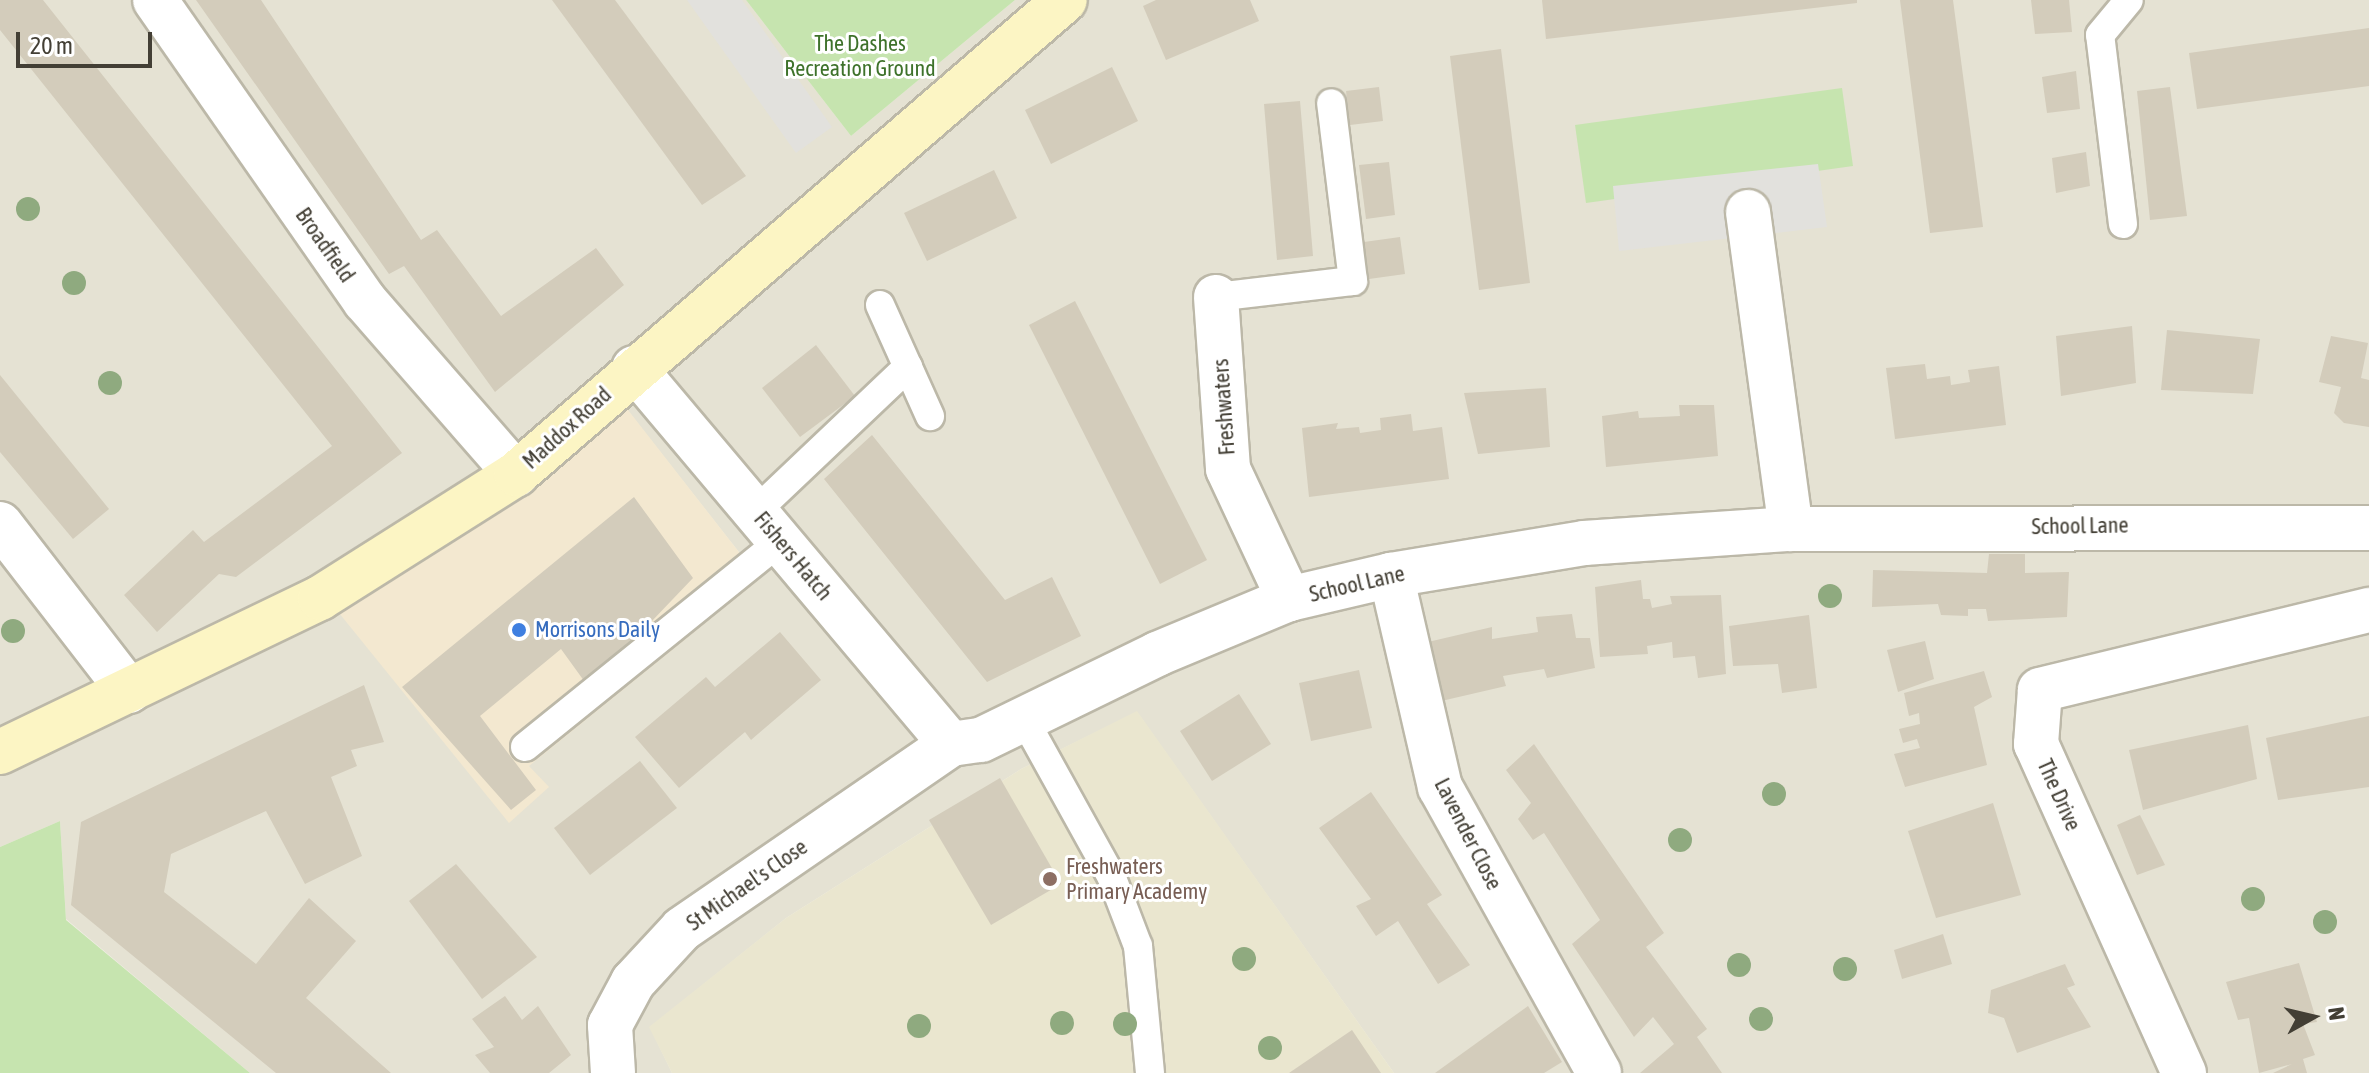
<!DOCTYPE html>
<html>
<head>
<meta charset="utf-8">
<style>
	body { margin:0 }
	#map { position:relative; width:2369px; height:1073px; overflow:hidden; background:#f1efe5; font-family:"Asap Condensed",sans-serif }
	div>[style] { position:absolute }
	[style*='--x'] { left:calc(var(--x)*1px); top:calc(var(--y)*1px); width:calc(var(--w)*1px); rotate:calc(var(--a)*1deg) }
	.residential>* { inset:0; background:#e5e2d3 }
	.commercial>* { inset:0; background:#f3e8d0 }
	.education>* { inset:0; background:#eae6cf }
	.green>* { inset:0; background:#c6e4af }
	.parking>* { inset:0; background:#e2e1dd }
	.building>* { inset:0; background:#d3ccbb }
	.roads { filter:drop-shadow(2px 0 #bcb8a8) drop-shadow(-2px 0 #bcb8a8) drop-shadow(0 2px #bcb8a8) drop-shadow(0 -2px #bcb8a8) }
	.lane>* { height:28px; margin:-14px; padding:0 14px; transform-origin:14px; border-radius:14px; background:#fff }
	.street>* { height:44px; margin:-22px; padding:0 22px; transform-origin:22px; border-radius:22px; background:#fff }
	.secondary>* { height:44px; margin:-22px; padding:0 22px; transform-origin:22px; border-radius:22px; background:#fcf5c4 }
	.trees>* { width:24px; height:24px; margin:-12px; border-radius:50%; background:#8faa7f }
	.dots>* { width:22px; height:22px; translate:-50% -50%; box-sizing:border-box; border:4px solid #fff; border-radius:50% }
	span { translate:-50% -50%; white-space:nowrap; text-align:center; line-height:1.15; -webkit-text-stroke:6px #fff; paint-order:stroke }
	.park-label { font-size:22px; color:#3e722b }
	.street-label { font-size:22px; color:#433f35 }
	.shop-label { font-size:22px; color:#366cbe }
	.left { translate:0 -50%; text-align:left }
	.education-label { font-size:22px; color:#785e54 }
	.north { position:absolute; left:2273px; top:977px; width:80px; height:80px; -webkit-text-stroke:6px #fff; paint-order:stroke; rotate:82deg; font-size:22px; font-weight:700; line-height:32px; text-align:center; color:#433f35 }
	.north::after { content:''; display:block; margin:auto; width:28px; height:36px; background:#433f35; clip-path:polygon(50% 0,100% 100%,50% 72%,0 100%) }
	.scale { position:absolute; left:16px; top:32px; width:136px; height:36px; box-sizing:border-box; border:4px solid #433f35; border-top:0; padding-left:10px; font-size:24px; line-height:28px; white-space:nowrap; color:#433f35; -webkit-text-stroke:6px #fff; paint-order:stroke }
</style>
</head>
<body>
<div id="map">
	<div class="residential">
		<div style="clip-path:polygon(evenodd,0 0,746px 0,851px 136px,1015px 0,2369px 0,2369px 1073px,1394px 1073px,1137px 712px,1021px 769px,786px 918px,650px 1027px,672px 1073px,250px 1073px,66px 919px,60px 821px,0 847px,0 0,621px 402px,760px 579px,528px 766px,335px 608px,527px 495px,621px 402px)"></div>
	</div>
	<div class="commercial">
		<div style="clip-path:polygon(621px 401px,760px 579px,529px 766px,549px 787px,509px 823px,335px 608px,527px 495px)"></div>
	</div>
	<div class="education">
		<div style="clip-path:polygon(1137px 711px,1394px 1073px,672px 1073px,649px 1027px,786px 918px,1021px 769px)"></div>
	</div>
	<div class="green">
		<div style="clip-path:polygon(746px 0,1015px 0,851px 136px)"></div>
		<div style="clip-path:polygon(1842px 88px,1853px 166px,1586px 203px,1575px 125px)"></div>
		<div style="clip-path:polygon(60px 821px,66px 920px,250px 1073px,0 1073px,0 847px)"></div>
	</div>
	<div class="parking">
		<div style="clip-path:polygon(687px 0,742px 0,832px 127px,796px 153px)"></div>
		<div style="clip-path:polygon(1818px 164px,1827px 227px,1619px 251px,1613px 186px)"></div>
	</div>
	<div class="building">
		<div style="clip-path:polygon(0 0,43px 0,402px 453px,236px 577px,219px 574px,157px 632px,124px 595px,193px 530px,204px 542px,332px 446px,0 30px)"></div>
		<div style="clip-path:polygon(196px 0,261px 0,421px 240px,437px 230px,501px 316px,596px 248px,624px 285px,495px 392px,404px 266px,389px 274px)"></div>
		<div style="clip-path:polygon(552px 0,615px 0,746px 176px,702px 205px)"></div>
		<div style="clip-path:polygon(1156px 0,1250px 0,1259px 21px,1166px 60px,1143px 6px)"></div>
		<div style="clip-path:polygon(1542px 0,1857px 0,1857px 3px,1546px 39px)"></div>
		<div style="clip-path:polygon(1900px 0,1953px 0,1983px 227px,1930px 233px)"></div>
		<div style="clip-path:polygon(2031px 0,2069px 0,2072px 32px,2035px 34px)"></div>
		<div style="clip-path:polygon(2369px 28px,2369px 86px,2197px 109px,2189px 53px)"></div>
		<div style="clip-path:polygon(1501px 49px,1530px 283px,1479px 290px,1450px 56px)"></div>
		<div style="clip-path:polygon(1112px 67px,1138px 121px,1051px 164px,1025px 110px)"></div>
		<div style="clip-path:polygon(2076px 71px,2080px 109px,2047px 113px,2042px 77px)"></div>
		<div style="clip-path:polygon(1379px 87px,1383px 121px,1350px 125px,1346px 91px)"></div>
		<div style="clip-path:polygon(2170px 87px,2187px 216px,2150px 220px,2137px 91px)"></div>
		<div style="clip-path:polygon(1300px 101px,1313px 256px,1277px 260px,1264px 104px)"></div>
		<div style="clip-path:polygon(2086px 152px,2090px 186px,2056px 193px,2052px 158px)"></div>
		<div style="clip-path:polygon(1389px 162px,1395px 215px,1366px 219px,1359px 165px)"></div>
		<div style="clip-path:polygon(994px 170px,1017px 218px,927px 261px,904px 213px)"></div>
		<div style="clip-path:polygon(1400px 237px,1405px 274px,1369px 279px,1364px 242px)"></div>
		<div style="clip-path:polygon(1075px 301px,1207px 560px,1160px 584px,1029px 325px)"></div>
		<div style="clip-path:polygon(2132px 326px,2136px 383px,2061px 396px,2056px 336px)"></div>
		<div style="clip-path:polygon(2167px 330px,2260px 339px,2253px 394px,2161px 390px)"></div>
		<div style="clip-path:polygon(2331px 336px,2368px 343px,2361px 378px,2369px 380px,2369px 427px,2344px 423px,2334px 413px,2341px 387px,2319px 382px)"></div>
		<div style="clip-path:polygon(816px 345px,855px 396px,800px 437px,762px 388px)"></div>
		<div style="clip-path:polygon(1925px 364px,1927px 379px,1950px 376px,1951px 385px,1970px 382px,1968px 370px,1999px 366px,2006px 425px,1895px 439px,1886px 368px)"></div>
		<div style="clip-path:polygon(0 375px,109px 509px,73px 539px,0 452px)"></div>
		<div style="clip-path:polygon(1546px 388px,1550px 447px,1478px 454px,1464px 393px)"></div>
		<div style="clip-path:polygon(1679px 405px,1714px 405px,1718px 456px,1606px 467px,1602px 416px,1638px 411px,1639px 418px,1680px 416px)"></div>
		<div style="clip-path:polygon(1411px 414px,1413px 431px,1442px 427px,1449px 479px,1309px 497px,1302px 428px,1338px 423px,1336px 429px,1359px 427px,1360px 433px,1381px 430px,1380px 418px)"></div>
		<div style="clip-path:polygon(872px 435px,1005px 600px,1052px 577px,1081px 636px,987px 682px,824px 479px)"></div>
		<div style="clip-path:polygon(634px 497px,693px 578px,651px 622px,659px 631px,587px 685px,561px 649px,480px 716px,536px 790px,511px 810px,402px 687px)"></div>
		<div style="clip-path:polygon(1989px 554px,2025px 554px,2025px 573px,2069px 572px,2067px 617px,1988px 621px,1986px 609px,1968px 609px,1968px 616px,1941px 615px,1938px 604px,1872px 607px,1873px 570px,1987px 573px)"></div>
		<div style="clip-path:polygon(1641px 580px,1643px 599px,1650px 599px,1652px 608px,1672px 604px,1670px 596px,1721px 595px,1726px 674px,1698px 678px,1695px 656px,1673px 658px,1672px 642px,1647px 646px,1648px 654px,1600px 657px,1595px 587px)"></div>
		<div style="clip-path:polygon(1572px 614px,1576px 638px,1590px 638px,1595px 668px,1547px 678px,1544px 669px,1503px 676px,1506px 686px,1437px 702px,1428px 642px,1492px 627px,1492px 639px,1538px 632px,1536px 617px)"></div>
		<div style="clip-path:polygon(1809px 615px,1817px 688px,1782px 693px,1778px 664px,1733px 666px,1729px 626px)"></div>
		<div style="clip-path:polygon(780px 632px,821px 680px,751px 740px,745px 732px,679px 788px,635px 737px,706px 677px,715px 687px)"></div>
		<div style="clip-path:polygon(1925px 641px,1934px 679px,1898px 692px,1887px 650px)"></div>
		<div style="clip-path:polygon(1359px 670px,1372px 728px,1311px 741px,1299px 683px)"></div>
		<div style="clip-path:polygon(1984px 671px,1992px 697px,1974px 707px,1987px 765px,1905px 787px,1894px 754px,1920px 748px,1917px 739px,1903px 743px,1899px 729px,1920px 724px,1919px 713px,1909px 716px,1904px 693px)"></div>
		<div style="clip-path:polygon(364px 685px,384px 742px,351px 750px,357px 766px,331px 777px,362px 856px,305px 884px,266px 811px,171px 854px,164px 892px,256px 964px,309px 898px,356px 941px,306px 998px,391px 1073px,276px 1073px,71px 905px,81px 822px)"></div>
		<div style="clip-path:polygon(1239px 694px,1271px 744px,1212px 781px,1180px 731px)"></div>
		<div style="clip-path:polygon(2369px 716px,2369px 787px,2278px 800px,2266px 738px)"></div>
		<div style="clip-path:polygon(2248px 725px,2257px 779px,2143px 810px,2129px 750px)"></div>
		<div style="clip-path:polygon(1534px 744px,1664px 933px,1646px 947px,1707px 1029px,1697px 1037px,1722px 1073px,1640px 1073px,1674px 1044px,1653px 1017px,1634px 1037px,1572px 944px,1600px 920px,1544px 833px,1533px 840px,1518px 819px,1531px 803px,1506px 770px)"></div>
		<div style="clip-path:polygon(640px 761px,677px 808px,590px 875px,554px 828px)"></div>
		<div style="clip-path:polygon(1000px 778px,1061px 884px,991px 925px,929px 820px)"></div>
		<div style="clip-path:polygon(1371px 792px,1442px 895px,1427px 904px,1470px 965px,1438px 984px,1398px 921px,1376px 936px,1356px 906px,1371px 899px,1319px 828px)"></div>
		<div style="clip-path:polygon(1993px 803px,2021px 895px,1936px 918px,1908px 831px)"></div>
		<div style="clip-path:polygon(2140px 815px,2165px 865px,2137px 875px,2117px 825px)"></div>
		<div style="clip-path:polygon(456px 864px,537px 957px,482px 999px,409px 901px)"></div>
		<div style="clip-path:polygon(1943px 934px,1952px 964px,1902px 979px,1894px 950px)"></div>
		<div style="clip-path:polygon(2299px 963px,2317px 1022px,2303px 1024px,2315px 1055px,2303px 1059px,2307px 1073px,2273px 1073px,2292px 1064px,2259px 1073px,2249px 1018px,2238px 1020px,2226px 982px)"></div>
		<div style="clip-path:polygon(2065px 964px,2075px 985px,2067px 988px,2091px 1027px,2017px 1053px,2004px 1018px,1988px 1013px,1991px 990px)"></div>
		<div style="clip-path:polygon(505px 996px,522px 1020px,538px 1006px,571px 1055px,549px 1073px,490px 1073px,475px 1055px,494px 1047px,472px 1019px)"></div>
		<div style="clip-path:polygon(1528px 1006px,1562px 1062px,1544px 1073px,1435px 1073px)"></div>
		<div style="clip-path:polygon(1352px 1030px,1381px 1073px,1289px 1073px)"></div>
	</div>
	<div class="roads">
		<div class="lane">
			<div style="--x:2123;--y:224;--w:190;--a:-96.9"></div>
			<div style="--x:2100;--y:35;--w:45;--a:-50.4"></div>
			<div style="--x:1216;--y:297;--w:138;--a:-6.7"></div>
			<div style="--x:1353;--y:281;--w:179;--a:-97"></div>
			<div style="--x:880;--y:305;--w:122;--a:65.8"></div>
			<div style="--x:755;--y:512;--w:211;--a:-43.5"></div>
			<div style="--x:1024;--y:719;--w:182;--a:61"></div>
			<div style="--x:1112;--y:878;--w:73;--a:69.1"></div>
			<div style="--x:1138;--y:946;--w:128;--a:84.6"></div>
			<div style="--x:525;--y:747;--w:328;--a:-38.9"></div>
		</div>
		<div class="street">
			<div style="--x:155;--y:0;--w:367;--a:55.1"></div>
			<div style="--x:365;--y:301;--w:230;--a:48.9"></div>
			<div style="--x:1748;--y:212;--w:320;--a:82.3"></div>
			<div style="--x:1216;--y:297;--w:172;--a:86"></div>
			<div style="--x:1228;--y:469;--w:144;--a:64.9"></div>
			<div style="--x:634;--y:368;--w:492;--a:49.9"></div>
			<div style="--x:0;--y:524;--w:211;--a:52.3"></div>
			<div style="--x:1391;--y:575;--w:218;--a:77"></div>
			<div style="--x:1440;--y:787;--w:327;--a:60.9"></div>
			<div style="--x:613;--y:1073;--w:48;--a:-93.6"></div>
			<div style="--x:610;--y:1025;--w:49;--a:-61.9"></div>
			<div style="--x:633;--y:982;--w:72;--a:-47.2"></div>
			<div style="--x:682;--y:929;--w:326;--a:-34.5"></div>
			<div style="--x:951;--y:744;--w:30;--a:-8"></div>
			<div style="--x:981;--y:740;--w:196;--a:-26"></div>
			<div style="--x:1157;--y:654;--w:143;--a:-22.6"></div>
			<div style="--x:1289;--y:599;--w:105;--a:-13.2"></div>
			<div style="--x:1391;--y:575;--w:196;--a:-9.4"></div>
			<div style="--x:1584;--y:543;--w:207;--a:-3.9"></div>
			<div style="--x:1791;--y:529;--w:578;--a:-0.1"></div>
			<div style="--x:2184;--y:1073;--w:361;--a:-114.2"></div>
			<div style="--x:2036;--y:744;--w:54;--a:-85.8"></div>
			<div style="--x:2040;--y:690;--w:339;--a:-13.7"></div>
		</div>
		<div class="secondary">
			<div style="--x:0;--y:752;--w:355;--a:-25.7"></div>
			<div style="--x:320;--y:598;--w:232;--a:-32.3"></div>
			<div style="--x:516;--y:474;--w:725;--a:-40.81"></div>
		</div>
	</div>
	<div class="trees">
		<div style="left:28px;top:209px"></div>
		<div style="left:74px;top:283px"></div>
		<div style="left:110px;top:383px"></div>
		<div style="left:1830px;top:596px"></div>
		<div style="left:13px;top:631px"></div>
		<div style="left:1774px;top:794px"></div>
		<div style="left:1680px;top:840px"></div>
		<div style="left:2253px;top:899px"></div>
		<div style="left:2325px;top:922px"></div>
		<div style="left:1244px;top:959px"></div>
		<div style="left:1739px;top:965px"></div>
		<div style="left:1845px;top:969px"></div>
		<div style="left:1761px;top:1019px"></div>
		<div style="left:1062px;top:1023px"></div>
		<div style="left:1125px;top:1024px"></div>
		<div style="left:919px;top:1026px"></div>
		<div style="left:1270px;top:1048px"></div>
	</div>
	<div class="dots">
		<div style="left:519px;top:630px;background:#3f7fe0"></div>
		<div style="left:1050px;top:879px;background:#8d6e63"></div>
	</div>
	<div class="park-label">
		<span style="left:860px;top:56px">The Dashes<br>Recreation Ground</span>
	</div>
	<div class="street-label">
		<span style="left:325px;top:245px;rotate:55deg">Broadfield</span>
		<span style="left:1224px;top:407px;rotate:-94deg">Freshwaters</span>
		<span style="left:567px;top:428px;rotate:-42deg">Maddox Road</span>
		<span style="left:2080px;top:526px;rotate:-1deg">School Lane</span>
		<span style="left:793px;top:556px;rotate:50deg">Fishers Hatch</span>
		<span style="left:1357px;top:584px;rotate:-13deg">School Lane</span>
		<span style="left:2059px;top:795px;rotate:66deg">The Drive</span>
		<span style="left:1468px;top:834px;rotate:63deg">Lavender Close</span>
		<span style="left:747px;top:885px;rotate:-35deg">St Michael's Close</span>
	</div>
	<div class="shop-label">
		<span class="left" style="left:535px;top:630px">Morrisons Daily</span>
	</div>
	<div class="education-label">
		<span class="left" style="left:1066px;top:879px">Freshwaters<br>Primary Academy</span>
	</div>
	<div class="north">N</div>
	<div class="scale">20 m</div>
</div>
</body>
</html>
